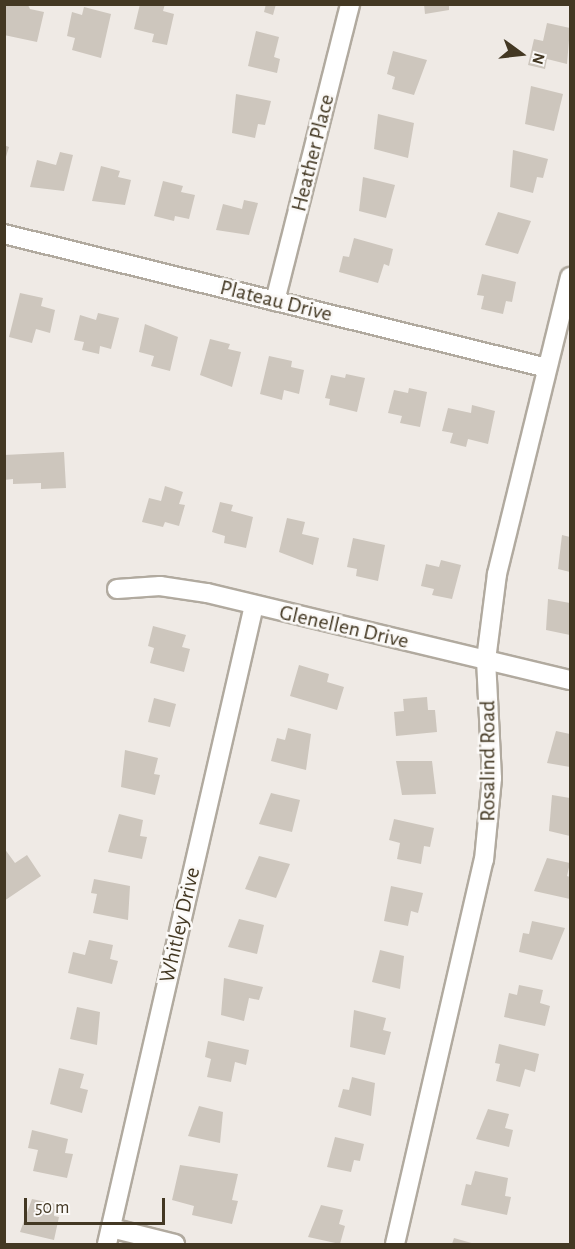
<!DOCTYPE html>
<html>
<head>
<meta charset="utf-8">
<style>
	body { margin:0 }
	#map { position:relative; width:575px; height:1249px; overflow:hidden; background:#efeae5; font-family:"Alegreya Sans",sans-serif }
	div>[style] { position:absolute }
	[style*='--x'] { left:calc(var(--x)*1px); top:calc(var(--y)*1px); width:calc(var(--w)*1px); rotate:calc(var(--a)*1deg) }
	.building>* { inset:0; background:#cdc6bd }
	.roads { filter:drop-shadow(2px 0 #b1aa9f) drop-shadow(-2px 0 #b1aa9f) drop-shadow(0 2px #b1aa9f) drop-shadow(0 -2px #b1aa9f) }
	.minor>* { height:18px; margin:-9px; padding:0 9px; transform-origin:9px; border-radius:9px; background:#fff }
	span { translate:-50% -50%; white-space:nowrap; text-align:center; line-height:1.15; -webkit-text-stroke:5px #fbf9f7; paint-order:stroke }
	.street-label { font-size:22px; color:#433823 }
	.frame { position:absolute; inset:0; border:6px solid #433823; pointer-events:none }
	.north { position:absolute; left:491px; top:24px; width:60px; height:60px; -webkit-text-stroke:4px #fbf9f7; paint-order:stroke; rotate:105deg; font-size:16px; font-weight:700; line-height:24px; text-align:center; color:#433823 }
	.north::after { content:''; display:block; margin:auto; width:21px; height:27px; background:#433823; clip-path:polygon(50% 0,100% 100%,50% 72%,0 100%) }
	.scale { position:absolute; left:24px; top:1198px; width:141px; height:27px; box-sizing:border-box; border:3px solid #433823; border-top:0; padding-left:8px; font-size:18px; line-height:21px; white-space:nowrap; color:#433823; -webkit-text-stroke:4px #fbf9f7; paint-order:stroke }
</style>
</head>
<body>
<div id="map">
	<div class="building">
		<div style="clip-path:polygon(140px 4px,165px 4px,163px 11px,174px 14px,167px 45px,152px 42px,154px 34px,134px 29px)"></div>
		<div style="clip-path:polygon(266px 4px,276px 4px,273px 15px,264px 12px)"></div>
		<div style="clip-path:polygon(424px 4px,449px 4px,449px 10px,425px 14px)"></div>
		<div style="clip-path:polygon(6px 5px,28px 5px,30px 9px,44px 12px,37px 42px,4px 35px)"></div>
		<div style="clip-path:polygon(84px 7px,111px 14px,101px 58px,72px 50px,75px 38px,67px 36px,72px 12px,82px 15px)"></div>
		<div style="clip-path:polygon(547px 23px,570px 28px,567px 64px,547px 59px,545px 69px,528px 65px,534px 39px,543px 41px)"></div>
		<div style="clip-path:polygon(256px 31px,279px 37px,274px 57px,280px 59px,277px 73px,248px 66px)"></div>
		<div style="clip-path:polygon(393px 51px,427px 60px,414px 95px,392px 89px,395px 77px,387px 74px)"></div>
		<div style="clip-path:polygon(531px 86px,563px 94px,554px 131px,525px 124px)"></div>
		<div style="clip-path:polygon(236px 94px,271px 101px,265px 125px,258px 124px,255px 138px,232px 133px)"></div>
		<div style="clip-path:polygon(378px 114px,414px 123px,408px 158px,374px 149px)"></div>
		<div style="clip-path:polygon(4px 145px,9px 147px,5px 160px,4px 160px)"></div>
		<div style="clip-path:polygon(513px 150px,548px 159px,543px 178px,537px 177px,533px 193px,510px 187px)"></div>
		<div style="clip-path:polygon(60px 152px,73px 155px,64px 191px,30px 187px,37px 160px,56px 165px)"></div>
		<div style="clip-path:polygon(101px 166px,120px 171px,118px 177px,131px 180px,125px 205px,92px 201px)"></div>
		<div style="clip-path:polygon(363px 177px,395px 185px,386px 218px,359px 211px)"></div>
		<div style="clip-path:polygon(163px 181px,183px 186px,181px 192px,195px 195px,189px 219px,175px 216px,174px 221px,154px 216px)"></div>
		<div style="clip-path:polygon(244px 200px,258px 203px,249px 235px,216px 230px,223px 204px,242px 209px)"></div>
		<div style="clip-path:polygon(498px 212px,531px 221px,518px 254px,485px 245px)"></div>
		<div style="clip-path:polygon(354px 238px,393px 249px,389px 266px,384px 264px,378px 283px,339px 272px,343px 256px,349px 257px)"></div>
		<div style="clip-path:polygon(482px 274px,516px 282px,512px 302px,506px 301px,503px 314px,481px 309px,484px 296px,477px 295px)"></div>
		<div style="clip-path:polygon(20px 293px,43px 298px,41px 306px,55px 310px,50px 333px,36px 329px,32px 343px,9px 337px)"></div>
		<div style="clip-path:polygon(98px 313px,119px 318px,111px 349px,100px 346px,99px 354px,82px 350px,84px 342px,74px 340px,80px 315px,96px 320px)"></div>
		<div style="clip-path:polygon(145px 324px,178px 337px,170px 371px,151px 366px,154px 356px,139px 352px)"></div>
		<div style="clip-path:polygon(210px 339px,230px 344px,228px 349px,241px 352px,232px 387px,200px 375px)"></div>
		<div style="clip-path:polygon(269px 356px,292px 361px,291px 367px,304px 370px,299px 394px,284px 390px,282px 400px,260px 394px)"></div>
		<div style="clip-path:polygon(346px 374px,365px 378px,357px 412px,329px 405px,330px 399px,325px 398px,331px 375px,345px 378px)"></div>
		<div style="clip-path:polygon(409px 388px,427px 392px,420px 427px,400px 423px,402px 416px,388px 413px,394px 390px,408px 393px)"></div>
		<div style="clip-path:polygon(472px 405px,495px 411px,488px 444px,468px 439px,466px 447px,450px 443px,453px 433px,442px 431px,448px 408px,471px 413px)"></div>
		<div style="clip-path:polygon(64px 452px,66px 488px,41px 489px,41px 483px,13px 484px,13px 479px,4px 480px,4px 455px)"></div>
		<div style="clip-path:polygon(165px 486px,183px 492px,179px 504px,185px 505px,179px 526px,165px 522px,163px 527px,142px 522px,149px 498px,161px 501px)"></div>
		<div style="clip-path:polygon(220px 502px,233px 505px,231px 511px,253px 517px,246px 548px,224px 543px,225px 536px,212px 532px)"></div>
		<div style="clip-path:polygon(287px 518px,305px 522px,302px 534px,319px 538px,313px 565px,279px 552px)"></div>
		<div style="clip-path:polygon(562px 535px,570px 537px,570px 572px,558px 569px)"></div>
		<div style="clip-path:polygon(353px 538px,385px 545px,378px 581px,356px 576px,357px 569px,347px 567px)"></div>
		<div style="clip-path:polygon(441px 560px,461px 565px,452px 599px,432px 595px,434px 589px,421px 586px,426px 564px,439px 567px)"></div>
		<div style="clip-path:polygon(548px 599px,570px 603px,570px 635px,546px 630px)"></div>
		<div style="clip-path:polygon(153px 626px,186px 635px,182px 647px,190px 649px,184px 672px,150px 663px,154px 648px,148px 646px)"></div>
		<div style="clip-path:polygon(299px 665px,329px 674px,327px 682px,344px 687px,337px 710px,290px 696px)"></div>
		<div style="clip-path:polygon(427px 697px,428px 710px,435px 710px,437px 732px,396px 736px,394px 712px,404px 711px,403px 699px)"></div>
		<div style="clip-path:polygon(154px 698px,176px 704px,170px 727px,148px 722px)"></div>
		<div style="clip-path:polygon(288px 728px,311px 734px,306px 770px,271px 761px,277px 738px,285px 740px)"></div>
		<div style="clip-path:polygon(556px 731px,570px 734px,570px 767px,547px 763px)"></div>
		<div style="clip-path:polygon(125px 750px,158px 758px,154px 774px,160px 775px,155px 795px,121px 787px)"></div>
		<div style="clip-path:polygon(396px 761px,432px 761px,436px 794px,402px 795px)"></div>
		<div style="clip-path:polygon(271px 793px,300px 800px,292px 832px,259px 824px)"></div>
		<div style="clip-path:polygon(552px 795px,570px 798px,570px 836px,549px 831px)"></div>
		<div style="clip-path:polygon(119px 814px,143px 820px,140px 836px,147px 837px,142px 859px,108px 852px)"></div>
		<div style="clip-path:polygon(394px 819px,434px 828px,430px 847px,424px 846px,421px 864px,397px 859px,400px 843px,389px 840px)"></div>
		<div style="clip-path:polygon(4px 848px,15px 863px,27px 855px,41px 876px,4px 901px)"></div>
		<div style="clip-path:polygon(259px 856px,290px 864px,276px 898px,245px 889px)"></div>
		<div style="clip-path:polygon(547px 858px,570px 863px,567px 876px,570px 877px,570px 899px,534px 891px)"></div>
		<div style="clip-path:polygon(94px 879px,130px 886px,128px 920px,93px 913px,97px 894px,91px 893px)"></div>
		<div style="clip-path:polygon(391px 886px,423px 893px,418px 913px,411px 911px,408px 926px,384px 921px)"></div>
		<div style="clip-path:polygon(239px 919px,264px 925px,257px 954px,228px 947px)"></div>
		<div style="clip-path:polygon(532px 921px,565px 928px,552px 960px,519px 952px,523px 933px,529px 934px)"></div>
		<div style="clip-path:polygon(89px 940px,113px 945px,110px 959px,118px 961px,112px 984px,68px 973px,73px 952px,85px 955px)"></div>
		<div style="clip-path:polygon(380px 950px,404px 956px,400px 989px,372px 982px)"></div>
		<div style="clip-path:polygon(224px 978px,263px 987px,259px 1000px,249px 998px,244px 1021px,221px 1015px)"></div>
		<div style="clip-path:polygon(519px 985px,543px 990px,540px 1003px,550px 1006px,545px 1026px,504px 1017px,509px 993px,517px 995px)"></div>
		<div style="clip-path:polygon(77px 1007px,100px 1012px,97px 1045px,70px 1039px)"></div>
		<div style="clip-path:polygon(354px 1010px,386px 1018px,383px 1030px,391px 1032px,385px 1055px,350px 1047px)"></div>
		<div style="clip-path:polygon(208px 1041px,249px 1050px,246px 1065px,235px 1062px,231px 1082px,207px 1077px,211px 1059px,205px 1057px)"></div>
		<div style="clip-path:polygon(499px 1044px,539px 1054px,535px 1072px,525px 1069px,520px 1087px,496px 1081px,500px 1064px,495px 1063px)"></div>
		<div style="clip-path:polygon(59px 1068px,84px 1074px,80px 1088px,88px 1090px,82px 1113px,50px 1104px)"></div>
		<div style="clip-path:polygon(352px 1077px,375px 1083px,371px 1116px,338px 1107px,343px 1089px,349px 1090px)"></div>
		<div style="clip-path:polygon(199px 1106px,223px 1112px,220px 1143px,188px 1136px)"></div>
		<div style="clip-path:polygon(488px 1109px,509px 1114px,505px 1128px,513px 1130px,509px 1147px,476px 1139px)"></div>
		<div style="clip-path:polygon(32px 1130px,68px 1139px,65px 1153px,73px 1154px,67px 1178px,33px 1171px,38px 1150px,28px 1148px)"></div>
		<div style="clip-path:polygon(335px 1137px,364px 1144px,360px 1161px,354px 1160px,351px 1172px,327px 1167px)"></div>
		<div style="clip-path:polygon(180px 1165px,238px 1174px,232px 1200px,238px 1201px,232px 1224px,192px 1215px,194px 1206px,172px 1200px)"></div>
		<div style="clip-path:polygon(475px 1171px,508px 1178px,505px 1196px,511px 1197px,507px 1215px,461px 1205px,466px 1184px,471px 1185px)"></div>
		<div style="clip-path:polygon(32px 1199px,56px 1204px,54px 1216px,59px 1217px,54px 1240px,20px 1232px)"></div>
		<div style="clip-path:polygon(321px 1205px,343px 1210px,339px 1224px,345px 1226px,340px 1244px,308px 1237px)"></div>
		<div style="clip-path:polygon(454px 1238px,475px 1244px,452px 1244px)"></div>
	</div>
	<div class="roads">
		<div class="minor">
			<div style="--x:4;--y:234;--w:559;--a:13.86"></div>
			<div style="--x:275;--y:301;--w:306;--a:-75.8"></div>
			<div style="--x:117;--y:589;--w:43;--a:-4"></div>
			<div style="--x:160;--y:586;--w:48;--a:8.5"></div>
			<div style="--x:207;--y:593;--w:373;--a:13.5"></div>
			<div style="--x:111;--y:1228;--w:66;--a:14"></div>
			<div style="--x:107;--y:1244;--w:656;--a:-77.04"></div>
			<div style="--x:395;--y:1244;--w:394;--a:-77"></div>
			<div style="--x:484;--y:860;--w:82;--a:-84.4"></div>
			<div style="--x:492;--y:778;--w:118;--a:-92.9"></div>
			<div style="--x:486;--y:660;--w:87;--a:-82.7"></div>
			<div style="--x:497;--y:574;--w:306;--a:-76.2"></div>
		</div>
	</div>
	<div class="street-label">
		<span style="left:313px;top:153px;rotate:-76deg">Heather Place</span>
		<span style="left:276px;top:301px;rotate:14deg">Plateau Drive</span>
		<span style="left:344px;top:627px;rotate:13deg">Glenellen Drive</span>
		<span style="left:488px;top:761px;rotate:-90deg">Rosalind Road</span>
		<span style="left:180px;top:925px;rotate:-77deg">Whitley Drive</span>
	</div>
	<div class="frame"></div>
	<div class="north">N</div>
	<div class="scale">50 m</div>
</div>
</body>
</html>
